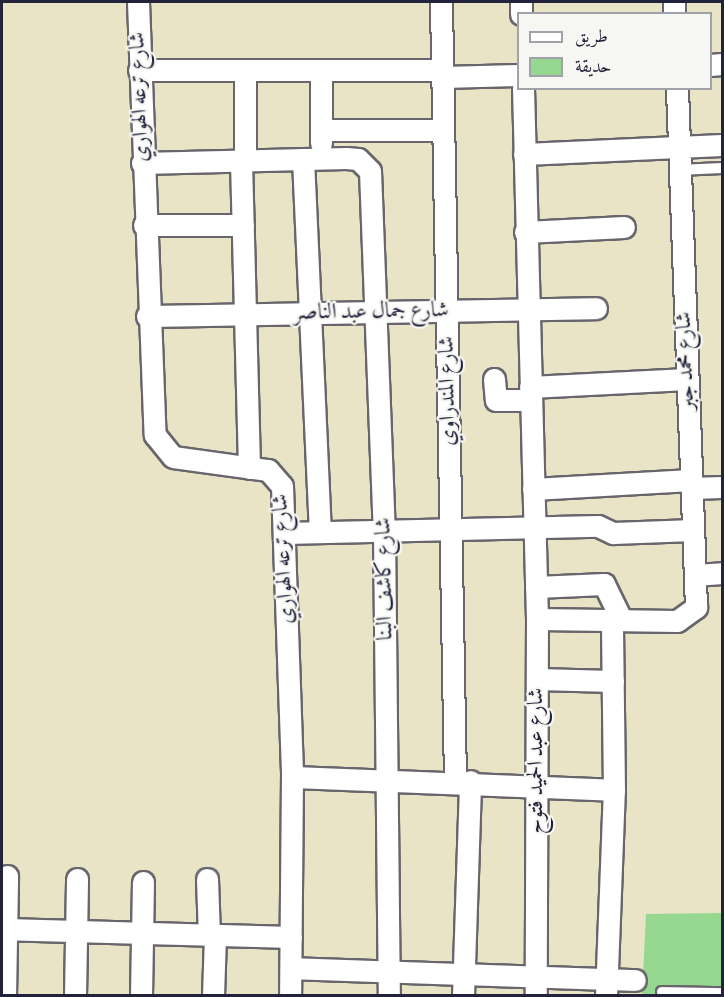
<!DOCTYPE html>
<html>
<head>
<meta charset="utf-8">
<style>
	body { margin:0 }
	#map { position:relative; width:724px; height:997px; overflow:hidden; background:#e9e4c6; font-family:Vollkorn,Amiri,serif }
	div>[style] { position:absolute }
	[style*='--x'] { left:calc(var(--x)*1px); top:calc(var(--y)*1px); width:calc(var(--w)*1px); rotate:calc(var(--a)*1deg) }
	.green>* { inset:0; background:#96d88f }
	.roads { filter:drop-shadow(2px 0 #68666c) drop-shadow(-2px 0 #68666c) drop-shadow(0 2px #68666c) drop-shadow(0 -2px #68666c) }
	.lane>* { height:10px; margin:-5px; padding:0 5px; transform-origin:5px; border-radius:5px; background:#fff }
	.street>* { height:21px; margin:-10.5px; padding:0 10.5px; transform-origin:10.5px; border-radius:10.5px; background:#fff }
	span { translate:-50% -50%; white-space:nowrap; text-align:center; line-height:1.15; -webkit-text-stroke:4.5px #f6f6f2; paint-order:stroke }
	.street-label { font-size:22px; color:#22223b }
	.frame { position:absolute; inset:0; border:3px solid #22223b; pointer-events:none }
	.legend { position:absolute; left:517px; top:12px; width:195px; height:78px; box-sizing:border-box; background:#f6f6f2; border:2px solid #a1a1a9; margin:0; padding:8px 10px; list-style:none; font-size:18px; color:#22223b }
	.legend li { display:flex; align-items:center; gap:12px; height:30px }
	.legend b { width:30px; border:2px solid #a1a1a9 }
</style>
</head>
<body>
<div id="map">
	<div class="green">
		<div style="clip-path:polygon(722px 913px,722px 995px,642px 996px,646px 914px)"></div>
	</div>
	<div class="roads">
		<div class="lane">
			<div style="--x:679;--y:170;--w:43;--a:-2.7"></div>
			<div style="--x:662;--y:992;--w:60;--a:1"></div>
		</div>
		<div class="street">
			<div style="--x:138;--y:2;--w:433;--a:87.8"></div>
			<div style="--x:155;--y:435;--w:28;--a:51"></div>
			<div style="--x:173;--y:457;--w:96;--a:7.8"></div>
			<div style="--x:268;--y:470;--w:21;--a:49"></div>
			<div style="--x:282;--y:486;--w:291;--a:88"></div>
			<div style="--x:292;--y:777;--w:219;--a:90.5"></div>
			<div style="--x:441;--y:2;--w:778;--a:88.97"></div>
			<div style="--x:521;--y:2;--w:12;--a:90"></div>
			<div style="--x:674;--y:2;--w:12;--a:90"></div>
			<div style="--x:710;--y:65;--w:12;--a:-5"></div>
			<div style="--x:139;--y:70;--w:303;--a:0"></div>
			<div style="--x:245;--y:70;--w:91;--a:90"></div>
			<div style="--x:442;--y:77;--w:76;--a:-1.5"></div>
			<div style="--x:523;--y:88;--w:531;--a:88.49"></div>
			<div style="--x:537;--y:619;--w:377;--a:90.2"></div>
			<div style="--x:321;--y:130;--w:122;--a:0"></div>
			<div style="--x:321;--y:143;--w:73;--a:-90"></div>
			<div style="--x:524;--y:154;--w:198;--a:-2.6"></div>
			<div style="--x:303;--y:159;--w:373;--a:87.4"></div>
			<div style="--x:241;--y:161;--w:307;--a:88.5"></div>
			<div style="--x:142;--y:163;--w:204;--a:-1.4"></div>
			<div style="--x:346;--y:158;--w:12;--a:5"></div>
			<div style="--x:358;--y:159;--w:17;--a:45"></div>
			<div style="--x:370;--y:171;--w:360;--a:87.8"></div>
			<div style="--x:384;--y:531;--w:465;--a:89.4"></div>
			<div style="--x:144;--y:225;--w:99;--a:0"></div>
			<div style="--x:525;--y:232;--w:99;--a:-2.9"></div>
			<div style="--x:147;--y:316;--w:449;--a:-1"></div>
			<div style="--x:494;--y:379;--w:21;--a:85"></div>
			<div style="--x:496;--y:400;--w:34;--a:0"></div>
			<div style="--x:530;--y:387;--w:157;--a:-2.9"></div>
			<div style="--x:691;--y:488;--w:31;--a:-2"></div>
			<div style="--x:533;--y:489;--w:158;--a:-3.3"></div>
			<div style="--x:284;--y:533;--w:314;--a:-1.3"></div>
			<div style="--x:598;--y:526;--w:17;--a:25"></div>
			<div style="--x:613;--y:533;--w:80;--a:-2.1"></div>
			<div style="--x:695;--y:575;--w:27;--a:-4"></div>
			<div style="--x:536;--y:587;--w:68;--a:-2.5"></div>
			<div style="--x:604;--y:584;--w:39;--a:64"></div>
			<div style="--x:537;--y:619;--w:140;--a:0.8"></div>
			<div style="--x:677;--y:621;--w:24;--a:-36"></div>
			<div style="--x:696;--y:607;--w:519;--a:-92.1"></div>
			<div style="--x:537;--y:679;--w:76;--a:1.5"></div>
			<div style="--x:292;--y:777;--w:322;--a:2.3"></div>
			<div style="--x:207;--y:879;--w:56;--a:88"></div>
			<div style="--x:2;--y:929;--w:289;--a:1.6"></div>
			<div style="--x:291;--y:968;--w:344;--a:2"></div>
			<div style="--x:5;--y:996;--w:120;--a:-89"></div>
			<div style="--x:75;--y:996;--w:117;--a:-89"></div>
			<div style="--x:141;--y:996;--w:114;--a:-89"></div>
			<div style="--x:213;--y:996;--w:61;--a:-88.1"></div>
			<div style="--x:463;--y:996;--w:215;--a:-88.1"></div>
			<div style="--x:606;--y:996;--w:206;--a:-87.8"></div>
			<div style="--x:614;--y:790;--w:171;--a:-90.7"></div>
		</div>
	</div>
	<div class="street-label">
		<span style="left:140px;top:97px;rotate:-92deg">شارع ترعه الهواري</span>
		<span style="left:371px;top:312px;rotate:-1deg">شارع جمال عبد الناصر</span>
		<span style="left:686px;top:361px;rotate:-92deg">شارع محمد جبر</span>
		<span style="left:448px;top:391px;rotate:-91deg">شارع المندراوي</span>
		<span style="left:284px;top:559px;rotate:-93deg">شارع ترعه الهواري</span>
		<span style="left:385px;top:579px;rotate:-91deg">شارع كاشف البنا</span>
		<span style="left:537px;top:761px;rotate:-90deg">شارع عبد الحميد فتوح</span>
	</div>
	<div class="frame"></div>
	<ul class="legend">
	<li><b style="height:8px;background:#fff"></b>طريق</li>
	<li><b style="height:16px;background:#96d88f"></b>حديقة</li>
	</ul>
</div>
</body>
</html>
